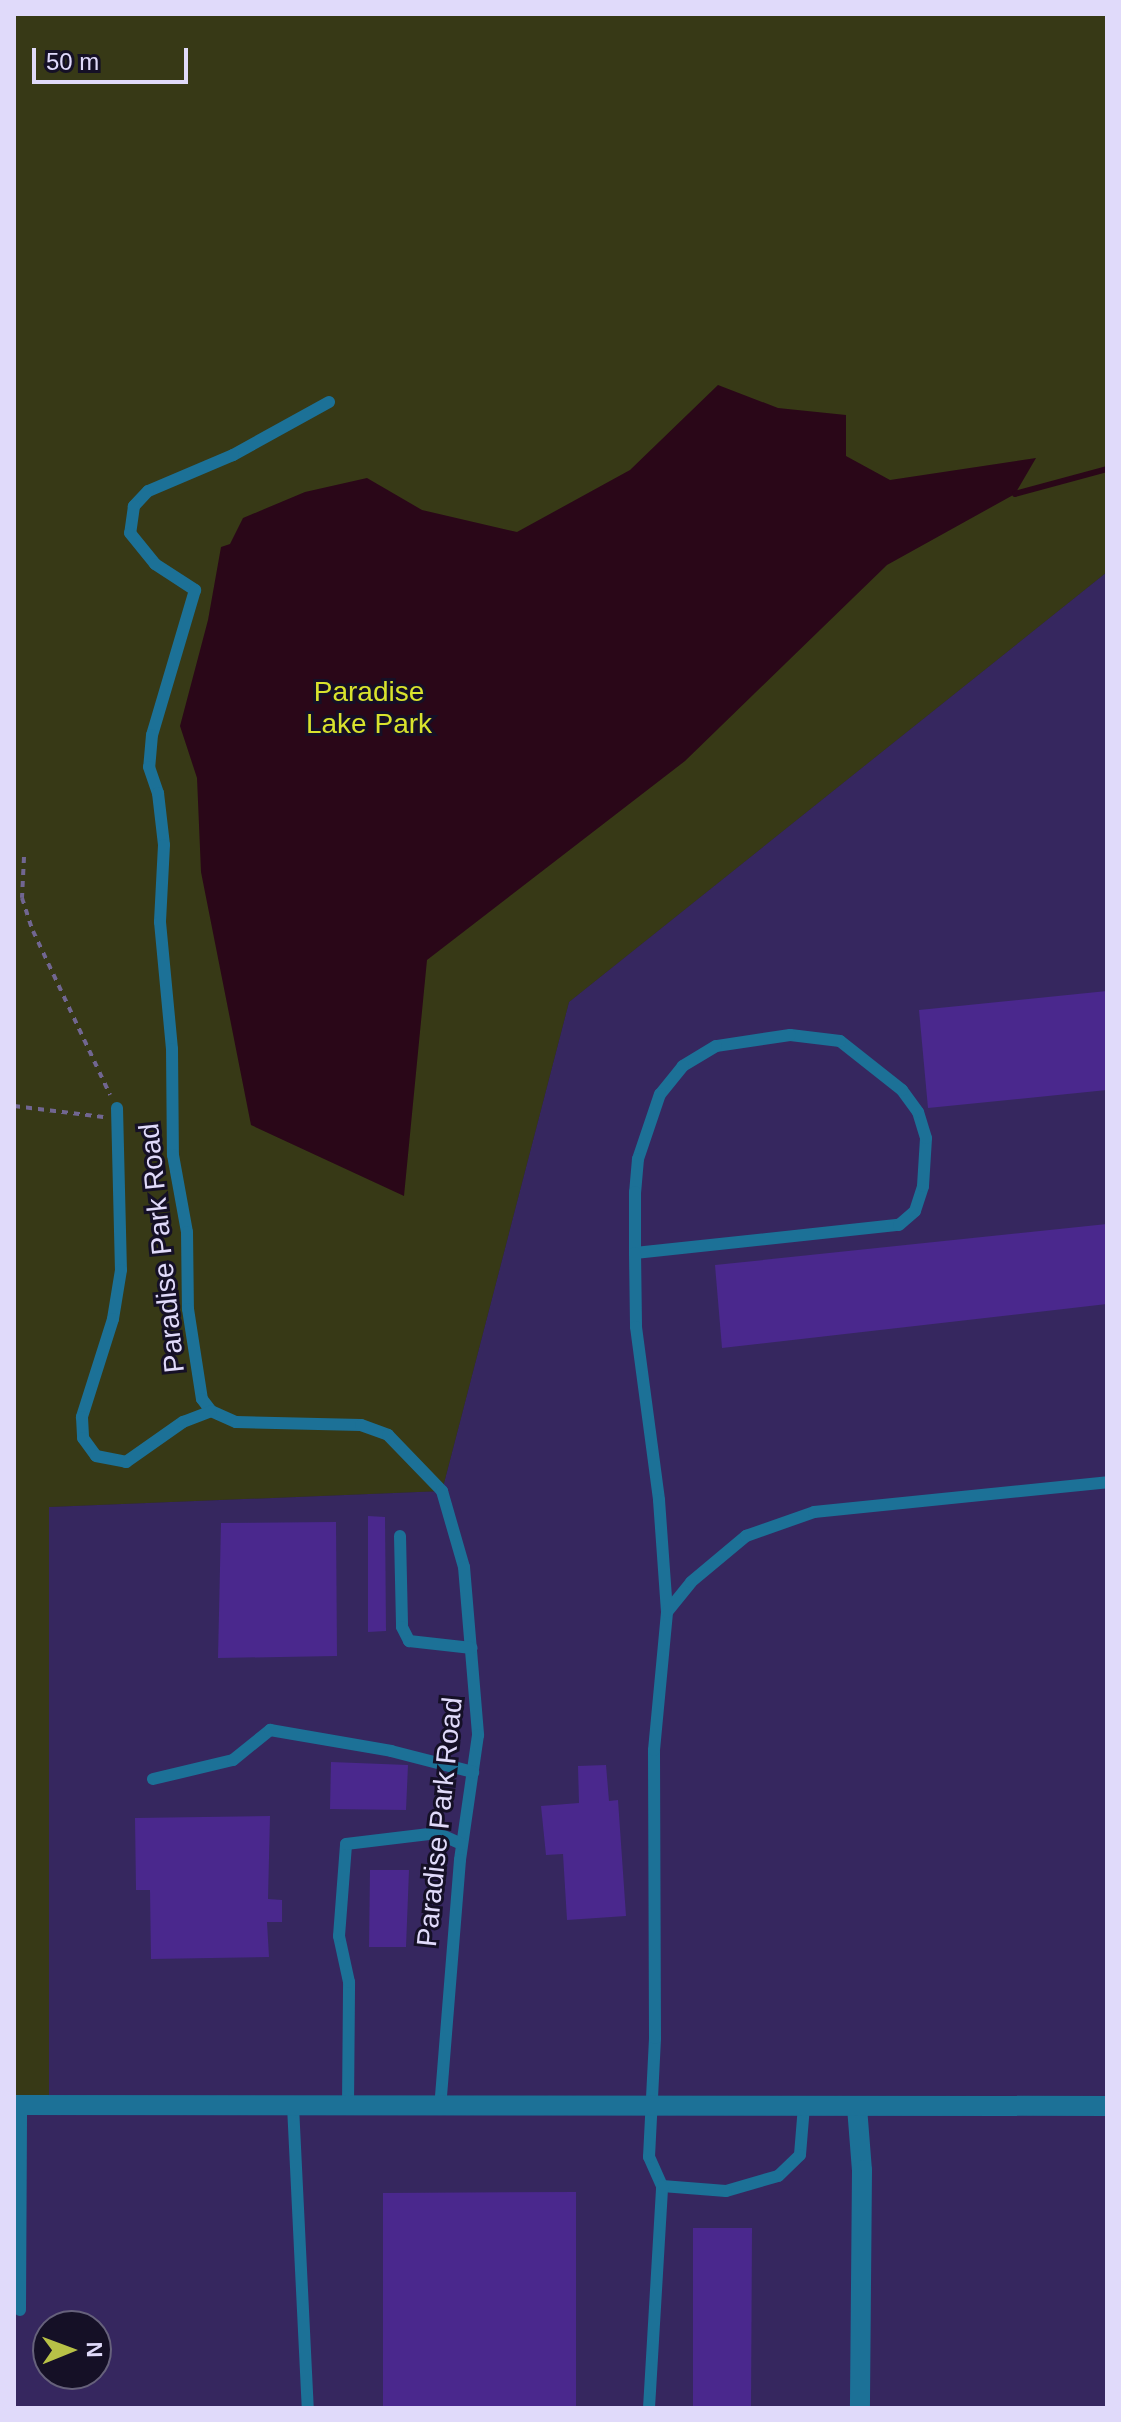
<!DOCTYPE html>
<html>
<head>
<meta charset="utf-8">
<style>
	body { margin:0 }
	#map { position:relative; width:1121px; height:2422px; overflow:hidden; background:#2e2152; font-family:Helvetica,sans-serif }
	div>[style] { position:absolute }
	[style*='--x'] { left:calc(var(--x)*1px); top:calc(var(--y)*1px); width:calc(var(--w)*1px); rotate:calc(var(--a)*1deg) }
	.built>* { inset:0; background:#36275f }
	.green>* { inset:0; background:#373916 }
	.water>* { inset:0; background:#2a0718 }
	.stream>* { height:6px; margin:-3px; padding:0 3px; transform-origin:3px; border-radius:3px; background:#2a0718 }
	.building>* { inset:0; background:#4a288d }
	.path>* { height:4px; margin-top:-2px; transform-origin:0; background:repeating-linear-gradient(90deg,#716691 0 6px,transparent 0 12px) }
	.service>* { height:12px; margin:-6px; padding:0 6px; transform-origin:6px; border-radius:6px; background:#1c7197 }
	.minor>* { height:20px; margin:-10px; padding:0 10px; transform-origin:10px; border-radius:10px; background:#1c7197 }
	.tertiary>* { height:20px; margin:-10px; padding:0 10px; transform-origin:10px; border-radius:10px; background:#1c7197 }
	span { translate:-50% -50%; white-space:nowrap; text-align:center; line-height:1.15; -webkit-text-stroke:6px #151026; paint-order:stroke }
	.park-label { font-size:28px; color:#d9e32d }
	.street-label { font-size:28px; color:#e0dafa }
	.frame { position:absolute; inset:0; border:16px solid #e0dafa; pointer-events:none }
	.north { position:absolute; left:32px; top:2310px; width:80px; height:80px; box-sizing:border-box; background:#151026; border:2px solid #66617b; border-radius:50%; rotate:89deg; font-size:22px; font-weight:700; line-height:32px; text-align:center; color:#e0dafa }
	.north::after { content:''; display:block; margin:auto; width:28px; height:36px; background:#b8c147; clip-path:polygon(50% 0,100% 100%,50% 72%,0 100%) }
	.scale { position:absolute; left:32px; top:48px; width:156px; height:36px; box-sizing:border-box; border:4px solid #e0dafa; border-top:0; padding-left:10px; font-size:24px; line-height:28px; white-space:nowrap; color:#e0dafa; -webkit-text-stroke:6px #151026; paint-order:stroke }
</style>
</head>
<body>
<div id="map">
	<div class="built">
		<div style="clip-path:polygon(evenodd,1107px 572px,1107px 2408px,14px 2408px,14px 2105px,49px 2105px,49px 1507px,442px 1491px,569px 1002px,1107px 572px,48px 2326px,96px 2326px,96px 2374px,48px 2374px,48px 2326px)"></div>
	</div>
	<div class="green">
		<div style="clip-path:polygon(14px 14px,1107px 14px,1107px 572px,569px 1002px,442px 1491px,49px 1507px,49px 2106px,14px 2105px)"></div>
	</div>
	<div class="water">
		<div style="clip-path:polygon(718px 385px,778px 408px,846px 415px,846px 456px,890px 480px,1036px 458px,1015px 494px,887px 565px,685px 761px,427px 960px,404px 1196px,251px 1125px,201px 872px,197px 778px,180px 726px,208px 620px,221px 547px,230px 544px,243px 518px,305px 492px,367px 478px,422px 510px,517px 532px,630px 470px)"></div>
	</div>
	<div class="stream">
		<div style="--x:1015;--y:494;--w:95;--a:-15.2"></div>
	</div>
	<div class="building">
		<div style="clip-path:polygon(1107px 991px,1107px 1090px,928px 1108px,919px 1010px)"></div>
		<div style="clip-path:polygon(1107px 1224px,1107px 1304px,722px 1348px,715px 1265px)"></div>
		<div style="clip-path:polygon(368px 1516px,385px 1517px,386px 1631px,368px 1632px)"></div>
		<div style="clip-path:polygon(336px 1522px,337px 1656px,218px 1658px,221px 1523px)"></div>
		<div style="clip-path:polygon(331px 1762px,408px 1765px,406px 1810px,330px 1809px)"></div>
		<div style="clip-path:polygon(606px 1765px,609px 1801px,618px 1800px,626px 1916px,567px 1920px,563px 1854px,546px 1855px,541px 1806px,579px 1803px,578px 1766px)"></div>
		<div style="clip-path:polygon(270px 1816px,268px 1899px,282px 1900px,282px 1922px,267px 1922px,269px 1957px,151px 1959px,150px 1890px,136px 1890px,135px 1818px)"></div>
		<div style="clip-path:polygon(370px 1870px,409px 1870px,406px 1947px,369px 1947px)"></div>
		<div style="clip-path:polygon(576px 2192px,576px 2408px,383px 2408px,383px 2193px)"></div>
		<div style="clip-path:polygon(693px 2228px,752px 2228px,751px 2408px,693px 2408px)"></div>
	</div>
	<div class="path">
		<div style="--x:24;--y:857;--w:41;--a:92.8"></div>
		<div style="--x:22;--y:898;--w:35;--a:72"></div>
		<div style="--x:33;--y:931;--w:181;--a:64.8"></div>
		<div style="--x:14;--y:1106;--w:90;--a:7"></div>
	</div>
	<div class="service">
		<div style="--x:329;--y:402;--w:110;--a:151.1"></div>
		<div style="--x:233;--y:455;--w:92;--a:157"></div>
		<div style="--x:148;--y:491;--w:21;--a:133"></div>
		<div style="--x:134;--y:506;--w:27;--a:98"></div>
		<div style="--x:130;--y:533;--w:40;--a:51"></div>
		<div style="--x:155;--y:564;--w:48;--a:33"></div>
		<div style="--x:195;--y:590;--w:151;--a:106.5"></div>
		<div style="--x:152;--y:735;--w:32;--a:95"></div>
		<div style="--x:149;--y:767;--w:28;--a:71"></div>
		<div style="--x:158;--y:793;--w:52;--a:83.4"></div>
		<div style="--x:164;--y:845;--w:77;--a:93"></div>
		<div style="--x:160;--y:922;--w:128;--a:84.6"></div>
		<div style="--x:172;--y:1049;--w:106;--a:89.5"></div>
		<div style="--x:173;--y:1155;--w:78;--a:79.7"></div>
		<div style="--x:187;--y:1232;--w:77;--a:89.3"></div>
		<div style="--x:188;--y:1309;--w:91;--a:81.2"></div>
		<div style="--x:202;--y:1399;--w:15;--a:53"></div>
		<div style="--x:211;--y:1411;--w:27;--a:24"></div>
		<div style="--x:236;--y:1422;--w:125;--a:1.4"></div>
		<div style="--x:361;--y:1425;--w:29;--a:20"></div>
		<div style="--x:388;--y:1435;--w:78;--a:46"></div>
		<div style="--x:442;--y:1491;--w:79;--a:73.9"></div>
		<div style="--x:464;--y:1567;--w:169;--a:85.2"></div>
		<div style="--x:478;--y:1735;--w:126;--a:98.2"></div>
		<div style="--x:460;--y:1860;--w:247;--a:94.6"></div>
		<div style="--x:117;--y:1108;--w:162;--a:88.6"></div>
		<div style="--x:121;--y:1270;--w:50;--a:99.3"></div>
		<div style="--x:113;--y:1319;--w:103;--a:107.6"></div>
		<div style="--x:82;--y:1417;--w:21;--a:87"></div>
		<div style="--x:83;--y:1438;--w:22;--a:54"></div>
		<div style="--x:96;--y:1456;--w:31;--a:11"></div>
		<div style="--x:126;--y:1462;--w:70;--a:-35.1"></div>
		<div style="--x:183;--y:1422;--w:30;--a:-21"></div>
		<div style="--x:635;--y:1253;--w:265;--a:-6.1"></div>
		<div style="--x:899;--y:1225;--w:21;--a:-41"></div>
		<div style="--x:915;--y:1211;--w:26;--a:-72"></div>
		<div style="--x:923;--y:1186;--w:48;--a:-86.4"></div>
		<div style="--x:926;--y:1138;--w:27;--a:-107"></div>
		<div style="--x:918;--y:1112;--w:27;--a:-126"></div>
		<div style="--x:902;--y:1090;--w:79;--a:-141.7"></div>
		<div style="--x:840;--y:1041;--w:50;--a:-173.2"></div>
		<div style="--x:790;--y:1035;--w:75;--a:171.5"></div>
		<div style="--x:716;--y:1046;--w:39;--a:149"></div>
		<div style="--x:683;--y:1066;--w:36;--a:129"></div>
		<div style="--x:660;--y:1094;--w:69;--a:108.7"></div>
		<div style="--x:638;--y:1159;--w:33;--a:95"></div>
		<div style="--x:635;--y:1192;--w:61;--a:90"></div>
		<div style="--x:635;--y:1253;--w:74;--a:89.2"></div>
		<div style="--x:636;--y:1327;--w:175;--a:82.4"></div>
		<div style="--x:659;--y:1500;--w:112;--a:85.9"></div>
		<div style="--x:400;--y:1536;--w:91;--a:88.7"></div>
		<div style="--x:402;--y:1627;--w:16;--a:63"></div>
		<div style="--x:409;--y:1641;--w:63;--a:6.3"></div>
		<div style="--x:153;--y:1779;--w:82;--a:-13.4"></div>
		<div style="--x:233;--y:1760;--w:48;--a:-39"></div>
		<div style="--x:270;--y:1730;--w:123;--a:9.8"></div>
		<div style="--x:391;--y:1751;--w:85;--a:14.4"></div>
		<div style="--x:348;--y:2105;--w:123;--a:-89.5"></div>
		<div style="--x:349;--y:1982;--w:47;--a:-102.3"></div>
		<div style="--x:339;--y:1936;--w:92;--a:-85.6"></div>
		<div style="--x:346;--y:1844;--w:92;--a:-6.9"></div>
		<div style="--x:437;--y:1833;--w:27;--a:24"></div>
		<div style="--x:293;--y:2106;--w:302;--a:87.2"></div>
		<div style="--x:804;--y:2106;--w:49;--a:94.7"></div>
		<div style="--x:800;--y:2155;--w:30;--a:136"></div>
		<div style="--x:778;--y:2176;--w:54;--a:163.9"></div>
		<div style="--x:726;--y:2191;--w:64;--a:-175.5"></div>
		<div style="--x:662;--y:2186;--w:32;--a:-114"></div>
		<div style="--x:649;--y:2157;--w:119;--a:-87.1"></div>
		<div style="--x:655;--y:2038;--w:288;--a:-90.2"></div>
		<div style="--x:654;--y:1750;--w:139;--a:-84.6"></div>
		<div style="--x:667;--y:1612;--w:38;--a:-51"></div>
		<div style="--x:691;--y:1582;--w:72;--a:-39.9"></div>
		<div style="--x:746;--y:1536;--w:72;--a:-19.4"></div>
		<div style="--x:814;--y:1512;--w:295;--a:-5.8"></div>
		<div style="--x:20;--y:2310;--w:205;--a:-89.7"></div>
		<div style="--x:649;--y:2408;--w:222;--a:-86.6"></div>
	</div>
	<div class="minor">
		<div style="--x:857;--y:2107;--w:63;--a:85.5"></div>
		<div style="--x:862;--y:2170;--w:238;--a:90.5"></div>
	</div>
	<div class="tertiary">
		<div style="--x:14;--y:2105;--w:1093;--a:0.05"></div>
	</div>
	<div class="park-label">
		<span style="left:369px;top:708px">Paradise<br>Lake Park</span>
	</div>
	<div class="street-label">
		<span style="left:162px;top:1248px;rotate:-96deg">Paradise Park Road</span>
		<span style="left:440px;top:1822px;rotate:-84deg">Paradise Park Road</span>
	</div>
	<div class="frame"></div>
	<div class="north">N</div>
	<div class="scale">50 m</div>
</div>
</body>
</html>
